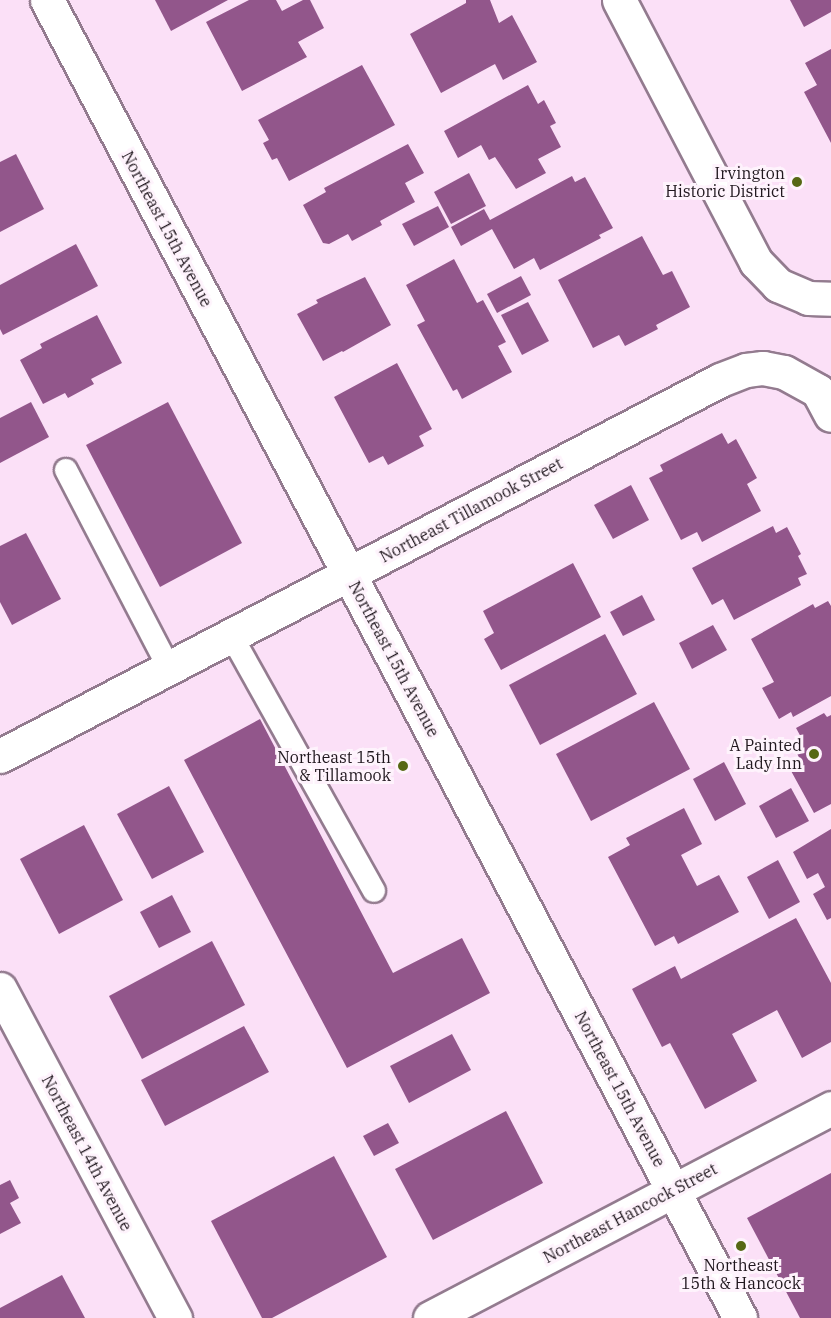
<!DOCTYPE html>
<html>
<head>
<meta charset="utf-8">
<style>
	body { margin:0 }
	#map { position:relative; width:831px; height:1318px; overflow:hidden; background:#fbe0f7; font-family:"IBM Plex Serif",serif }
	div>[style] { position:absolute }
	[style*='--x'] { left:calc(var(--x)*1px); top:calc(var(--y)*1px); width:calc(var(--w)*1px); rotate:calc(var(--a)*1deg) }
	.building>* { inset:0; background:#92568b }
	.roads { filter:drop-shadow(2px 0 #937b8f) drop-shadow(-2px 0 #937b8f) drop-shadow(0 2px #937b8f) drop-shadow(0 -2px #937b8f) }
	.lane>* { height:22px; margin:-11px; padding:0 11px; transform-origin:11px; border-radius:11px; background:#fff }
	.street>* { height:33px; margin:-16.5px; padding:0 16.5px; transform-origin:16.5px; border-radius:16.5px; background:#fff }
	.secondary>* { height:33px; margin:-16.5px; padding:0 16.5px; transform-origin:16.5px; border-radius:16.5px; background:#fff }
	.dots>* { width:16px; height:16px; translate:-50% -50%; box-sizing:border-box; border:3px solid #fef3fc; border-radius:50% }
	span { translate:-50% -50%; white-space:nowrap; text-align:center; line-height:1.15; -webkit-text-stroke:6px #fef3fc; paint-order:stroke }
	.poi-label { font-size:16px; color:#20171e }
	.right { translate:-100% -50%; text-align:right }
	.street-label { font-size:16px; color:#20171e }
</style>
</head>
<body>
<div id="map">
	<div class="building">
		<div style="clip-path:polygon(155px 0,228px 0,171px 31px)"></div>
		<div style="clip-path:polygon(249px 0,276px 0,282px 11px,303px 0,310px 0,324px 28px,298px 42px,307px 57px,242px 91px,206px 22px)"></div>
		<div style="clip-path:polygon(490px 0,499px 23px,512px 15px,537px 62px,503px 80px,495px 64px,441px 93px,410px 34px,466px 3px,466px 0)"></div>
		<div style="clip-path:polygon(790px 0,831px 0,831px 12px,804px 27px)"></div>
		<div style="clip-path:polygon(831px 49px,831px 143px,804px 92px,817px 85px,805px 63px)"></div>
		<div style="clip-path:polygon(362px 65px,395px 125px,289px 181px,277px 158px,272px 160px,263px 143px,269px 140px,258px 120px)"></div>
		<div style="clip-path:polygon(528px 85px,538px 104px,544px 100px,556px 123px,550px 126px,561px 147px,538px 159px,546px 173px,516px 189px,495px 157px,489px 160px,481px 145px,458px 158px,444px 131px)"></div>
		<div style="clip-path:polygon(408px 144px,424px 173px,405px 183px,415px 202px,380px 221px,382px 225px,352px 241px,348px 234px,329px 244px,323px 243px,303px 205px,326px 192px,324px 188px)"></div>
		<div style="clip-path:polygon(16px 154px,44px 209px,0 232px,0 162px)"></div>
		<div style="clip-path:polygon(469px 173px,486px 206px,451px 224px,434px 192px)"></div>
		<div style="clip-path:polygon(572px 176px,575px 182px,585px 177px,613px 228px,599px 235px,601px 238px,540px 270px,534px 258px,514px 269px,492px 229px,461px 246px,451px 227px,484px 209px,490px 220px)"></div>
		<div style="clip-path:polygon(438px 206px,449px 227px,414px 246px,402px 224px)"></div>
		<div style="clip-path:polygon(642px 236px,663px 275px,672px 271px,690px 307px,656px 325px,658px 329px,625px 346px,619px 335px,593px 348px,558px 280px)"></div>
		<div style="clip-path:polygon(76px 244px,98px 286px,3px 335px,0 329px,0 285px)"></div>
		<div style="clip-path:polygon(454px 259px,477px 303px,483px 300px,506px 342px,498px 346px,512px 372px,462px 399px,457px 389px,453px 391px,417px 325px,425px 321px,406px 285px)"></div>
		<div style="clip-path:polygon(521px 276px,531px 295px,497px 313px,487px 294px)"></div>
		<div style="clip-path:polygon(365px 277px,391px 325px,343px 352px,342px 351px,323px 361px,297px 314px,318px 303px,316px 300px)"></div>
		<div style="clip-path:polygon(528px 302px,549px 341px,522px 355px,501px 315px)"></div>
		<div style="clip-path:polygon(97px 315px,122px 363px,91px 379px,94px 384px,68px 398px,65px 393px,43px 404px,20px 360px,42px 348px,40px 344px)"></div>
		<div style="clip-path:polygon(397px 363px,432px 429px,419px 436px,424px 446px,388px 465px,383px 456px,369px 463px,334px 397px)"></div>
		<div style="clip-path:polygon(31px 402px,49px 437px,0 463px,0 418px)"></div>
		<div style="clip-path:polygon(168px 402px,242px 543px,160px 587px,86px 445px)"></div>
		<div style="clip-path:polygon(722px 433px,728px 444px,736px 439px,757px 478px,747px 484px,761px 511px,702px 542px,697px 532px,681px 540px,649px 478px,663px 471px,660px 465px)"></div>
		<div style="clip-path:polygon(631px 485px,649px 520px,613px 539px,594px 505px)"></div>
		<div style="clip-path:polygon(773px 526px,776px 533px,787px 527px,801px 554px,798px 556px,807px 574px,798px 578px,801px 585px,734px 620px,723px 599px,712px 605px,692px 568px)"></div>
		<div style="clip-path:polygon(26px 533px,61px 599px,12px 625px,0 602px,0 546px)"></div>
		<div style="clip-path:polygon(573px 563px,601px 617px,501px 670px,484px 639px,494px 633px,483px 611px)"></div>
		<div style="clip-path:polygon(642px 595px,655px 620px,623px 636px,610px 612px)"></div>
		<div style="clip-path:polygon(828px 601px,831px 606px,831px 696px,793px 717px,791px 712px,779px 719px,762px 688px,774px 682px,751px 639px,813px 604px,815px 608px)"></div>
		<div style="clip-path:polygon(713px 625px,727px 650px,692px 669px,679px 643px)"></div>
		<div style="clip-path:polygon(605px 634px,637px 694px,540px 745px,509px 685px)"></div>
		<div style="clip-path:polygon(654px 702px,690px 769px,591px 821px,556px 754px)"></div>
		<div style="clip-path:polygon(824px 713px,827px 717px,831px 715px,831px 804px,814px 813px,790px 769px,802px 763px,792px 744px,802px 739px,796px 728px)"></div>
		<div style="clip-path:polygon(260px 719px,393px 973px,462px 938px,490px 993px,347px 1068px,184px 760px)"></div>
		<div style="clip-path:polygon(724px 762px,746px 804px,715px 821px,693px 779px)"></div>
		<div style="clip-path:polygon(169px 786px,204px 852px,152px 879px,117px 814px)"></div>
		<div style="clip-path:polygon(791px 788px,809px 821px,776px 838px,759px 806px)"></div>
		<div style="clip-path:polygon(684px 808px,702px 844px,681px 855px,697px 886px,719px 875px,739px 912px,678px 944px,674px 936px,655px 946px,608px 857px,630px 845px,626px 838px)"></div>
		<div style="clip-path:polygon(84px 825px,123px 900px,59px 934px,20px 859px)"></div>
		<div style="clip-path:polygon(831px 829px,831px 918px,827px 920px,813px 894px,825px 887px,818px 873px,807px 879px,793px 852px)"></div>
		<div style="clip-path:polygon(778px 860px,800px 902px,769px 919px,747px 877px)"></div>
		<div style="clip-path:polygon(172px 895px,191px 932px,159px 948px,140px 912px)"></div>
		<div style="clip-path:polygon(796px 918px,831px 983px,831px 1042px,802px 1058px,777px 1010px,732px 1034px,757px 1081px,705px 1109px,670px 1043px,662px 1047px,632px 989px,675px 966px,681px 979px)"></div>
		<div style="clip-path:polygon(212px 941px,245px 1005px,142px 1059px,109px 996px)"></div>
		<div style="clip-path:polygon(244px 1026px,269px 1072px,165px 1126px,141px 1080px)"></div>
		<div style="clip-path:polygon(452px 1034px,471px 1070px,409px 1103px,390px 1066px)"></div>
		<div style="clip-path:polygon(506px 1111px,543px 1183px,433px 1240px,395px 1169px)"></div>
		<div style="clip-path:polygon(388px 1123px,399px 1143px,374px 1156px,363px 1136px)"></div>
		<div style="clip-path:polygon(334px 1156px,387px 1257px,272px 1318px,262px 1318px,211px 1221px)"></div>
		<div style="clip-path:polygon(831px 1173px,831px 1318px,800px 1318px,747px 1218px)"></div>
		<div style="clip-path:polygon(10px 1180px,19px 1198px,10px 1203px,21px 1223px,0 1234px,0 1185px)"></div>
		<div style="clip-path:polygon(62px 1275px,85px 1318px,0 1318px,0 1308px)"></div>
	</div>
	<div class="roads">
		<div class="lane">
			<div style="--x:66;--y:470;--w:223;--a:62.5"></div>
			<div style="--x:231;--y:635;--w:293;--a:60.8"></div>
		</div>
		<div class="street">
			<div style="--x:619;--y:0;--w:296;--a:62.4"></div>
			<div style="--x:756;--y:262;--w:32;--a:46"></div>
			<div style="--x:778;--y:285;--w:33;--a:23"></div>
			<div style="--x:808;--y:298;--w:23;--a:2"></div>
			<div style="--x:0;--y:756;--w:812;--a:-27.57"></div>
			<div style="--x:720;--y:380;--w:28;--a:-21"></div>
			<div style="--x:746;--y:370;--w:17;--a:-7"></div>
			<div style="--x:763;--y:368;--w:21;--a:11"></div>
			<div style="--x:784;--y:372;--w:39;--a:29"></div>
			<div style="--x:818;--y:391;--w:27;--a:62"></div>
			<div style="--x:0;--y:989;--w:373;--a:62"></div>
			<div style="--x:430;--y:1318;--w:453;--a:-27.6"></div>
		</div>
		<div class="secondary">
			<div style="--x:47;--y:0;--w:1489;--a:62.26"></div>
		</div>
	</div>
	<div class="dots">
		<div style="left:797px;top:182px;background:#566814"></div>
		<div style="left:814px;top:754px;background:#566814"></div>
		<div style="left:403px;top:766px;background:#566814"></div>
		<div style="left:741px;top:1246px;background:#566814"></div>
	</div>
	<div class="poi-label">
		<span class="right" style="left:785px;top:182px">Irvington<br>Historic District</span>
		<span class="right" style="left:802px;top:754px">A Painted<br>Lady Inn</span>
		<span class="right" style="left:391px;top:766px">Northeast 15th<br>&amp; Tillamook</span>
		<span style="left:741px;top:1274px">Northeast<br>15th &amp; Hancock</span>
	</div>
	<div class="street-label">
		<span style="left:167px;top:229px;rotate:62deg">Northeast 15th Avenue</span>
		<span style="left:471px;top:510px;rotate:-28deg">Northeast Tillamook Street</span>
		<span style="left:394px;top:659px;rotate:62deg">Northeast 15th Avenue</span>
		<span style="left:620px;top:1089px;rotate:62deg">Northeast 15th Avenue</span>
		<span style="left:87px;top:1153px;rotate:62deg">Northeast 14th Avenue</span>
		<span style="left:630px;top:1213px;rotate:-28deg">Northeast Hancock Street</span>
	</div>
</div>
</body>
</html>
